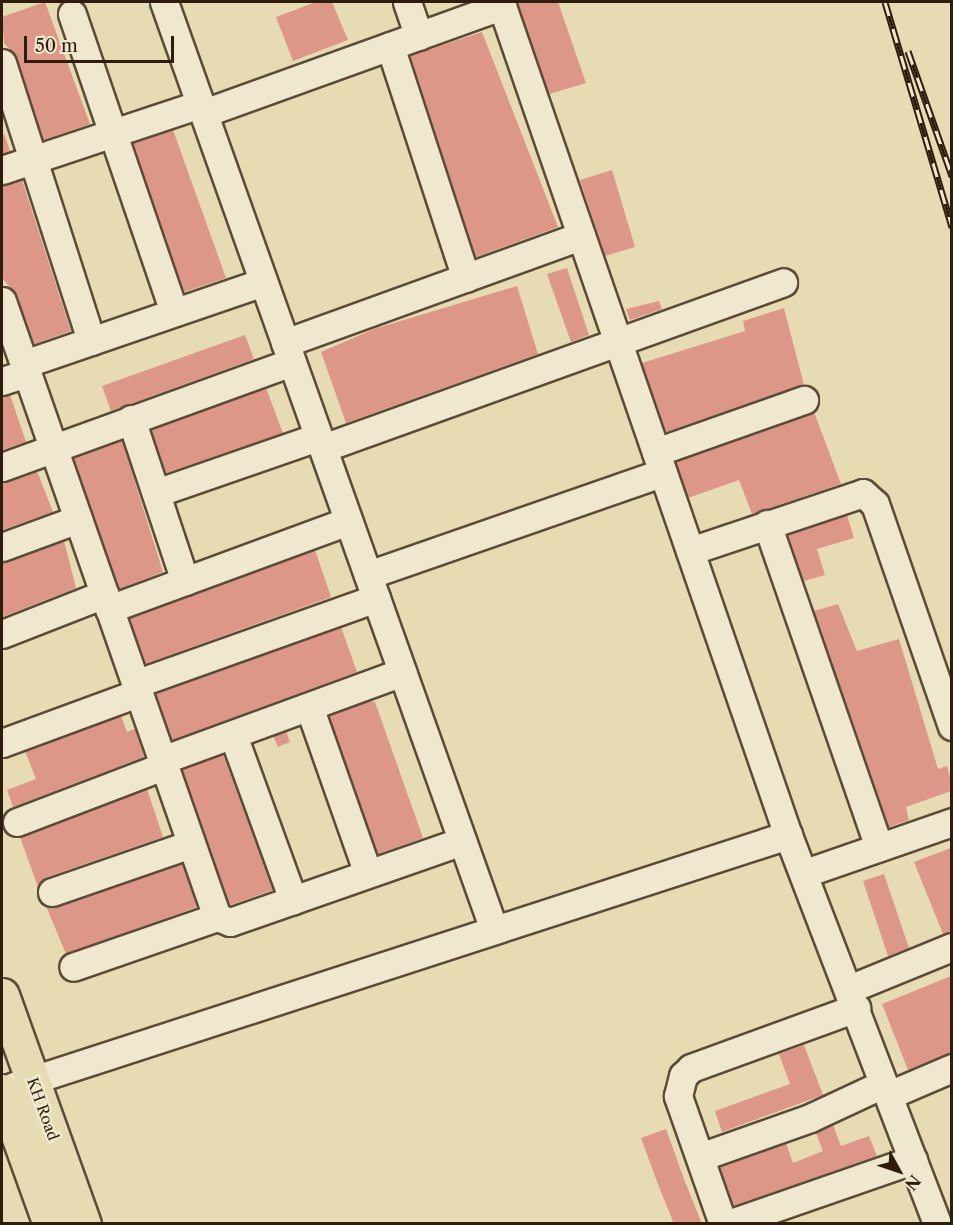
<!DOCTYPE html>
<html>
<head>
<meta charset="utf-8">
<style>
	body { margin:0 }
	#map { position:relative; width:953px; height:1225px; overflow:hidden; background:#e7dbb4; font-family:"Libre Caslon Text",serif }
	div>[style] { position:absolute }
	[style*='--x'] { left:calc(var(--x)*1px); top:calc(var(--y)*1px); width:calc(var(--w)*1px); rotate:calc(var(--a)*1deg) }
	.building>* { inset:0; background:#dd9789 }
	.roads { filter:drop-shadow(2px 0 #5c4c37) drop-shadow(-2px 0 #5c4c37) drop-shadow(0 2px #5c4c37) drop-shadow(0 -2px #5c4c37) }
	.minor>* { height:27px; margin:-13.5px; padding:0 13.5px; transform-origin:13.5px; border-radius:13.5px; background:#efe8ce }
	.major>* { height:33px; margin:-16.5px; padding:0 16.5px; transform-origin:16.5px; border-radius:16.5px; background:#e7dbb4 }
	.rail>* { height:7px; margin-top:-3.5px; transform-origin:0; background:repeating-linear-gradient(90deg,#efe8ce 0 14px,#2e1c0d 0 28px); box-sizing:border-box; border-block:2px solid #2e1c0d }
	span { translate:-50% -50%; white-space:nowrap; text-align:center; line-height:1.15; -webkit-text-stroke:5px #efe8ce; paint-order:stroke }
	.street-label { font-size:15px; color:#2e1c0d }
	.frame { position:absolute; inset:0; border:3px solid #2e1c0d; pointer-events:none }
	.north { position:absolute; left:869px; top:1141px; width:60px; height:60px; -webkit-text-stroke:4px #efe8ce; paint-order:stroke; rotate:130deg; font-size:16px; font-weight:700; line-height:24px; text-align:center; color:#2e1c0d }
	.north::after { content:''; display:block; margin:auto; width:21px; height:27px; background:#2e1c0d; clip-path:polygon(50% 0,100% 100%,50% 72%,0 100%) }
	.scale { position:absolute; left:24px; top:36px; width:150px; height:27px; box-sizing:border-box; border:3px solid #2e1c0d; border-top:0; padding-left:8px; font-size:18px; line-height:21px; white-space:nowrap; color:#2e1c0d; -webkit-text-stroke:4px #efe8ce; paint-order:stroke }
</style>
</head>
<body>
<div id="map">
	<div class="building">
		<div style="clip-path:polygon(45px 2px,90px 124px,43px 140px,17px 58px,4px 43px,2px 17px)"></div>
		<div style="clip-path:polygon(316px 2px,332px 2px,348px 40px,293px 61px,276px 17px)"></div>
		<div style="clip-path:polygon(517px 2px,558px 2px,586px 83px,549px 94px)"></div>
		<div style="clip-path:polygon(482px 32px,558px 227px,476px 257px,410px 56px)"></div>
		<div style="clip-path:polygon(173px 130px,226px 278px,184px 292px,133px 143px)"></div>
		<div style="clip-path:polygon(4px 134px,10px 151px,2px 154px,2px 135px)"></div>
		<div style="clip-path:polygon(612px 170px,635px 247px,605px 256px,580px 180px)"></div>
		<div style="clip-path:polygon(22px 180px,71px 331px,34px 344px,17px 296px,2px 278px,2px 185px)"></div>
		<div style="clip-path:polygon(567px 268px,589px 335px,571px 342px,547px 274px)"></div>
		<div style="clip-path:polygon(517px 286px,538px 354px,346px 423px,321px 352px,374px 329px)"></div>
		<div style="clip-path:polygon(659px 301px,662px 309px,630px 320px,626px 309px)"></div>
		<div style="clip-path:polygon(784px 308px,804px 385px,666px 432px,642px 363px,745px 331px,743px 321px)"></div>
		<div style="clip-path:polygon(245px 335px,254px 359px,111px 411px,102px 386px)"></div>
		<div style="clip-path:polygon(266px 388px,283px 433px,166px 473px,151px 430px)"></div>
		<div style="clip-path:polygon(10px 395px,26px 442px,2px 450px,2px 396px)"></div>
		<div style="clip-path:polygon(814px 412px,841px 484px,752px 514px,739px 480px,688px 498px,676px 462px)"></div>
		<div style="clip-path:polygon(122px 440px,163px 572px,119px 589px,73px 458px)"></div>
		<div style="clip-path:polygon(37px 471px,53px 512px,2px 530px,2px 482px)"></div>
		<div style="clip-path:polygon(847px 515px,854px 538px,817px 549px,825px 575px,804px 581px,787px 535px)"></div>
		<div style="clip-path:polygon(64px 541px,76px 588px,2px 617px,2px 562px)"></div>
		<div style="clip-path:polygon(315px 550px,331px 597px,145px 664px,129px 618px)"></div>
		<div style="clip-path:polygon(838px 604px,857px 651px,899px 639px,938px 769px,947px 766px,951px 780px,951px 791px,906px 807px,909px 820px,889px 827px,814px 611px)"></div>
		<div style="clip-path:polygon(341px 627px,357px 672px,172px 740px,156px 693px)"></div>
		<div style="clip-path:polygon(367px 701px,375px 702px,423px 838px,378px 854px,329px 716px)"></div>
		<div style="clip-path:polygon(121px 716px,127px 732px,135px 729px,144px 757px,13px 807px,7px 790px,36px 779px,25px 751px)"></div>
		<div style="clip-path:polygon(286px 731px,290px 742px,278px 747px,273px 736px)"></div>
		<div style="clip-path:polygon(223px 754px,273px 890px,230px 905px,182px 769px)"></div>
		<div style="clip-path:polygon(147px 789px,163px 837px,47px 877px,38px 887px,20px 837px)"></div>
		<div style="clip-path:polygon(951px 848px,951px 932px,943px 934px,914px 862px)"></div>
		<div style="clip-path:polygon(182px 864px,197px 907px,66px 954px,46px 906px)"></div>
		<div style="clip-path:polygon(884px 874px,909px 948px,888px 956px,863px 881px)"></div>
		<div style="clip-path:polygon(951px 976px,951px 1053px,908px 1070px,882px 1004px)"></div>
		<div style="clip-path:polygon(804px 1045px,823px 1095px,722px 1132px,715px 1111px,790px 1084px,779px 1054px)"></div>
		<div style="clip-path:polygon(833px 1125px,841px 1146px,869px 1136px,877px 1156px,733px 1206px,720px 1167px,786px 1143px,793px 1163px,823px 1151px,816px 1133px)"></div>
		<div style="clip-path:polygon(666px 1129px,684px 1179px,702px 1224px,674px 1224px,659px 1187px,641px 1138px)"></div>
	</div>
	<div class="roads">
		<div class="minor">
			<div style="--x:164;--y:2;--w:985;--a:70.42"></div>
			<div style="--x:407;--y:2;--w:36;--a:71"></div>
			<div style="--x:502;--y:6;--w:877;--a:70.97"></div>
			<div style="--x:72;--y:14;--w:315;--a:71.1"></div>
			<div style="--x:390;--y:46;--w:244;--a:71.9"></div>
			<div style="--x:2;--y:63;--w:292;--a:72.2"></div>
			<div style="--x:204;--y:113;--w:317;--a:-19.8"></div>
			<div style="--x:502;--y:6;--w:4;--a:-117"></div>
			<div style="--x:2;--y:170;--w:209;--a:-18.4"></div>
			<div style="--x:2;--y:301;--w:67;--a:70.8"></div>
			<div style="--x:24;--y:364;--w:253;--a:-18.9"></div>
			<div style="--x:285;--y:343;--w:315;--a:-19.9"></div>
			<div style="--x:24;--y:364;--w:586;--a:70.76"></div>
			<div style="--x:217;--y:917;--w:152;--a:160.9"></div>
			<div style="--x:2;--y:381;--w:26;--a:-18"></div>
			<div style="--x:131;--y:419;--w:171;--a:71.6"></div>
			<div style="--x:323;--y:448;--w:489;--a:-19.8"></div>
			<div style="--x:656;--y:452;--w:157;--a:-19.4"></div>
			<div style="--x:2;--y:467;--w:308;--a:-19.9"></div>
			<div style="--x:156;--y:493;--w:171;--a:-19.1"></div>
			<div style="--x:767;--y:524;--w:342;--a:70.9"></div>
			<div style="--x:2;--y:547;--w:81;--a:-20.2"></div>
			<div style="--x:690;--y:551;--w:182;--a:-18.5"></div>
			<div style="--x:863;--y:493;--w:16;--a:43"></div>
			<div style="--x:875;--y:504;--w:235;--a:70.9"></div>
			<div style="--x:368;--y:575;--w:312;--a:-19.2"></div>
			<div style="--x:109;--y:609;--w:255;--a:-20.2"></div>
			<div style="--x:2;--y:634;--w:110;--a:-21.4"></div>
			<div style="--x:135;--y:684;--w:256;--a:-19.6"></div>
			<div style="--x:310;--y:709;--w:172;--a:70.6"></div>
			<div style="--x:233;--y:735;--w:176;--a:70"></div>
			<div style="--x:2;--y:743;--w:145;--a:-20.2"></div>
			<div style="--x:162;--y:760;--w:256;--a:-20.1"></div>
			<div style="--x:17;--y:822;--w:157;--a:-20.9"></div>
			<div style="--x:805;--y:873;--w:156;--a:-19.1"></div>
			<div style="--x:52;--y:892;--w:147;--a:-19.1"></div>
			<div style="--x:217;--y:917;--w:14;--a:21"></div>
			<div style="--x:230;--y:922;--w:246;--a:-19.2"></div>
			<div style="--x:849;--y:989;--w:111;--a:-22.2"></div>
			<div style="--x:14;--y:1086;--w:814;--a:-17.97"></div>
			<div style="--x:788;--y:835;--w:417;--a:69"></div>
			<div style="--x:889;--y:1095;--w:69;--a:-23.2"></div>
			<div style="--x:700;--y:1157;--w:117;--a:-19.5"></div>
			<div style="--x:810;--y:1118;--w:81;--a:-25"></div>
			<div style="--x:723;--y:1224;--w:136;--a:-109.4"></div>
			<div style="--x:678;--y:1096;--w:21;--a:-76"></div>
			<div style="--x:683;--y:1076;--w:11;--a:-45"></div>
			<div style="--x:691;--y:1068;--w:176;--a:-20"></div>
			<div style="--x:728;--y:1224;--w:196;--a:-19.1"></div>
		</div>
		<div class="major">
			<div style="--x:2;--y:995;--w:243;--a:70.3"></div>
			<div style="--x:2;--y:1091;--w:141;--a:70.2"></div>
		</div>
	</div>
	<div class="rail">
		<div style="--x:885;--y:2;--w:235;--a:73.4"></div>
		<div style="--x:908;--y:51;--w:133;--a:70.6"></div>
	</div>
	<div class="street-label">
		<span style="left:43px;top:1109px;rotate:70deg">KH Road</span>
	</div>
	<div class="frame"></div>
	<div class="north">N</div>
	<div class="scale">50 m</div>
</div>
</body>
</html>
